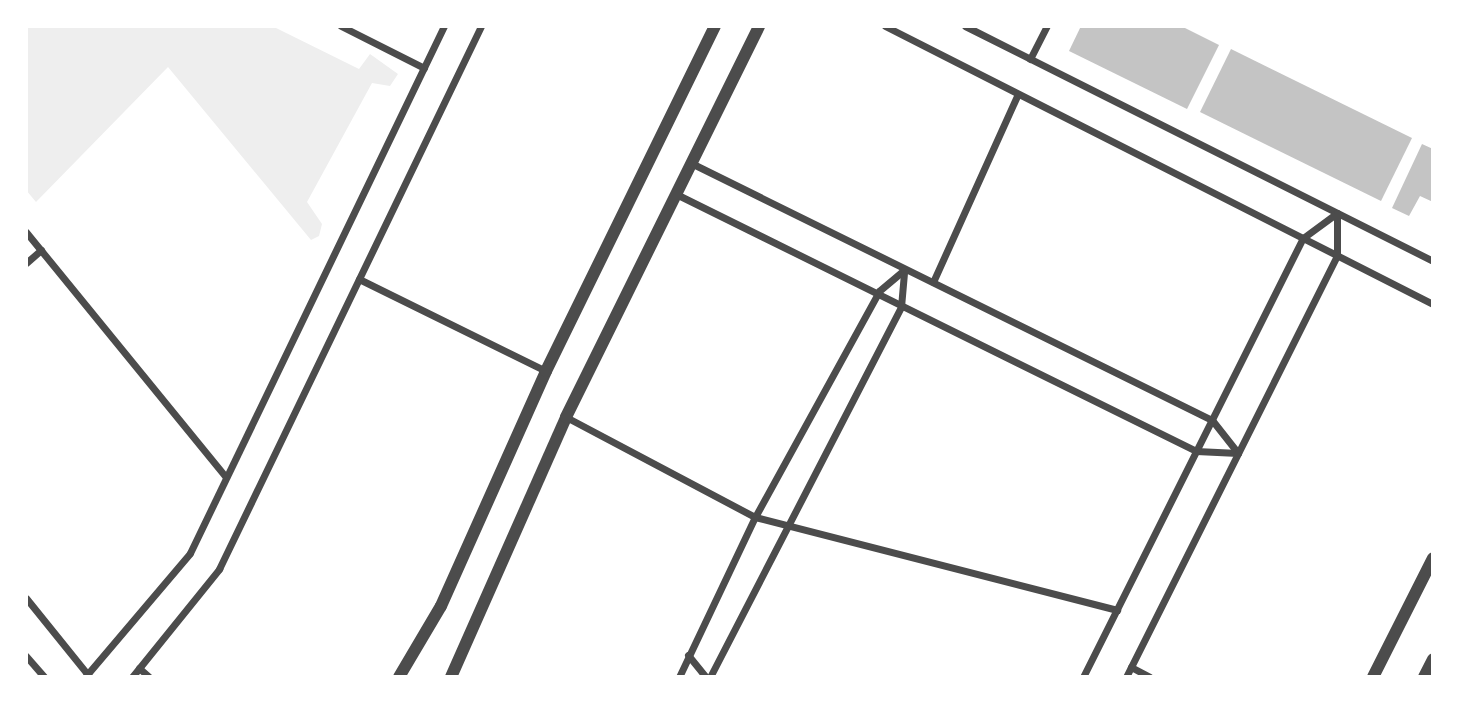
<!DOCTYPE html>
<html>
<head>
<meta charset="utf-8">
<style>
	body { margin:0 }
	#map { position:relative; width:1459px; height:703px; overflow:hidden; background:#fff; font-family:Quicksand,sans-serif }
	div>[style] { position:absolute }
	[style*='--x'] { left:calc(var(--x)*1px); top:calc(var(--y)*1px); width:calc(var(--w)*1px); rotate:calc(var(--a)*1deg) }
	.green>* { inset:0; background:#eee }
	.building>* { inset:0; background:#c4c4c4 }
	.minor>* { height:7px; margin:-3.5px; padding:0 3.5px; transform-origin:3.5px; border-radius:3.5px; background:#4c4c4c }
	.tertiary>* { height:12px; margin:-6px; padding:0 6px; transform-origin:6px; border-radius:6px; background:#4c4c4c }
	span { translate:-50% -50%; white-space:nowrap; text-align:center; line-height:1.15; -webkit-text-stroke:7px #fff; paint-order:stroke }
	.frame { position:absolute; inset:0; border:28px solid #fff; pointer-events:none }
</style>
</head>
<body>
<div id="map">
	<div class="green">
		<div style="clip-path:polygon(26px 26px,272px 26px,359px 69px,370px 54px,398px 74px,390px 86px,372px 83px,307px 202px,322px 224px,319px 236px,311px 240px,168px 67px,36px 202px,26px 190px)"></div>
	</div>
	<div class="building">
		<div style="clip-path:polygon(1081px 26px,1181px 26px,1219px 45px,1187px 109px,1069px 51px)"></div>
		<div style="clip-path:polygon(1231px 49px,1412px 138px,1381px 201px,1200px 112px)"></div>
		<div style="clip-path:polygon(1422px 144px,1433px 149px,1433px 202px,1420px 196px,1409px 216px,1392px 208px)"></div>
	</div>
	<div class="minor">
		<div style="--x:341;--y:26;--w:93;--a:26.8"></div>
		<div style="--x:885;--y:26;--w:614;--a:26.9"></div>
		<div style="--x:965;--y:26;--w:524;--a:26.66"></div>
		<div style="--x:1030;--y:59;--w:37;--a:-63"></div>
		<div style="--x:691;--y:163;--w:581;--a:26.26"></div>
		<div style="--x:1212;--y:420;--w:42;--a:51.8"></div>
		<div style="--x:676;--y:194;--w:580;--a:26.3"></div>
		<div style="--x:1196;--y:451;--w:42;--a:2.7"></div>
		<div style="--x:26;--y:232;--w:316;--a:50.8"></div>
		<div style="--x:26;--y:263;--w:20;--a:-41"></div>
		<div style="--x:359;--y:279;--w:208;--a:26.2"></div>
		<div style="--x:933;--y:282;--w:206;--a:-65.7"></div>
		<div style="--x:566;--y:417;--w:214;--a:27.9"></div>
		<div style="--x:755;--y:517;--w:374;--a:14.4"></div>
		<div style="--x:26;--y:598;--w:100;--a:51.1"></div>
		<div style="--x:688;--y:655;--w:28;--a:51"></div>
		<div style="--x:26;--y:656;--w:28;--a:49"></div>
		<div style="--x:1131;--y:667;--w:21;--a:28"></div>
		<div style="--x:139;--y:668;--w:13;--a:42"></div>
		<div style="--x:85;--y:677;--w:162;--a:-49.7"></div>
		<div style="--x:190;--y:553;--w:585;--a:-64.27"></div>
		<div style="--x:132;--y:677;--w:139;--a:-51.1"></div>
		<div style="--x:219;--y:569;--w:603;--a:-64.24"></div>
		<div style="--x:679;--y:677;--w:177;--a:-64.6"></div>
		<div style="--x:755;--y:517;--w:258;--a:-61.2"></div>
		<div style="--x:879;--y:291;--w:33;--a:-40"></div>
		<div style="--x:710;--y:677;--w:416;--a:-62.7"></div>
		<div style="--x:901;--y:307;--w:37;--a:-85"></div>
		<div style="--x:1083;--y:677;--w:491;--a:-63.4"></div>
		<div style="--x:1303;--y:238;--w:42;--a:-36.3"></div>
		<div style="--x:1126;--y:677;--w:472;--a:-63.4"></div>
		<div style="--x:1337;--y:255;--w:42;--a:-90"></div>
	</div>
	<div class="tertiary">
		<div style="--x:399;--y:677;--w:82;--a:-59.4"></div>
		<div style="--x:441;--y:606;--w:257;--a:-65.9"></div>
		<div style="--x:546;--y:371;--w:384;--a:-63.9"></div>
		<div style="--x:451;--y:677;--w:284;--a:-66.1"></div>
		<div style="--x:566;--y:417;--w:436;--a:-63.7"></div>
		<div style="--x:1373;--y:677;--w:133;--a:-63.2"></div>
		<div style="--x:1424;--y:677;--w:20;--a:-63"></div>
	</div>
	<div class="frame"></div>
</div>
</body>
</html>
